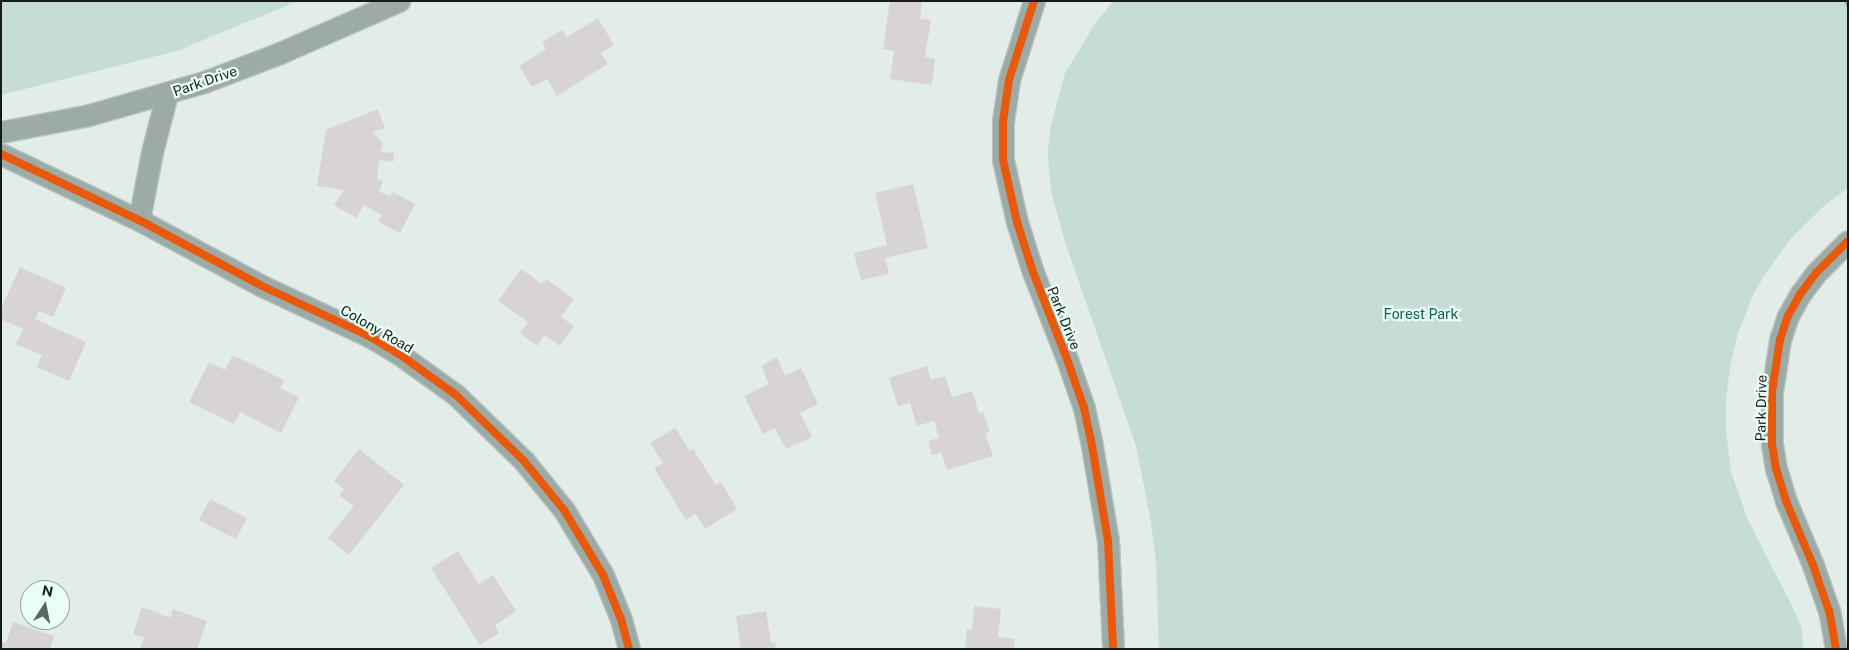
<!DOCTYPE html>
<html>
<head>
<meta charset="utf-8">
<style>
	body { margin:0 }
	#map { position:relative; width:1849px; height:650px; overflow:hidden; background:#e2ece9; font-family:"Public Sans",sans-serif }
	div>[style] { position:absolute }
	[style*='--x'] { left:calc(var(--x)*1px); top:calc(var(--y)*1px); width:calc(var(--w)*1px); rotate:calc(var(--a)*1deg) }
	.green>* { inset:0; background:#c5ddd5 }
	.building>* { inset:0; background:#d8d4d4 }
	.path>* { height:3px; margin-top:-1.5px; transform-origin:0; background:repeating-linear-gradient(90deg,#a0aba7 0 5px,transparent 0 7.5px) }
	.roads { filter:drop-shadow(1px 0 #bec6c3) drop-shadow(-1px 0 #bec6c3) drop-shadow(0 1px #bec6c3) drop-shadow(0 -1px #bec6c3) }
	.minor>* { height:21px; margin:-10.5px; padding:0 10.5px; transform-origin:10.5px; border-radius:10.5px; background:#9daba7 }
	.cycleway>* { height:8px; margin:-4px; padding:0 4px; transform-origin:4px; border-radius:4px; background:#e8590c }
	span { translate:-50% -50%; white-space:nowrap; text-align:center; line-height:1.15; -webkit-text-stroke:4.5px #eafff7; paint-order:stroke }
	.street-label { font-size:14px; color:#141c19 }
	.park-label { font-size:14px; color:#07604d }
	.frame { position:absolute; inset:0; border:2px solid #141c19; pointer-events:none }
	.north { position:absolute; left:20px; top:580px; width:50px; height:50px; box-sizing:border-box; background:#eafff7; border:1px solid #94a49e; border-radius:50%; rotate:11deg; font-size:14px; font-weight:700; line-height:20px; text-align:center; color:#141c19 }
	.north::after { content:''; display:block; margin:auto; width:18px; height:22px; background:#5c6562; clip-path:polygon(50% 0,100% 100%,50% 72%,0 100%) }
</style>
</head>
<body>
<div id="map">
	<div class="green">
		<div style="clip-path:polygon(1px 1px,298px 1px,177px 51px,1px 95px)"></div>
		<div style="clip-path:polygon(1113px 1px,1848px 1px,1848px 188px,1825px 205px,1791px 238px,1766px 273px,1754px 293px,1738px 333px,1730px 367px,1726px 400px,1726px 431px,1731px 472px,1748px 520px,1795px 612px,1802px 629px,1803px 649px,1159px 649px,1156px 562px,1151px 522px,1136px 446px,1065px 242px,1052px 195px,1049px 172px,1048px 150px,1051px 125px,1065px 73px,1095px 24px)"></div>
	</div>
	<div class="building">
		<div style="clip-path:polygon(890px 1px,922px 1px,920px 19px,931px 20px,925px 57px,935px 59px,932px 85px,890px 79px,894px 51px,883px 49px)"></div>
		<div style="clip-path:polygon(598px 18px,614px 45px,601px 53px,608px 64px,557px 96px,547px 79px,532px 87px,519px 66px,546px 49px,542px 42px,562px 30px,567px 37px)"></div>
		<div style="clip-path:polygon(378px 109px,385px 128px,372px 132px,383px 142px,381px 152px,394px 153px,393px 162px,379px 160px,377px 179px,383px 182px,379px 191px,390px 197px,393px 192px,415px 204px,400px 233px,378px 222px,382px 215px,364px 205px,356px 218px,334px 205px,344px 190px,317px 186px,326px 130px)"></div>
		<div style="clip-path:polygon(913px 184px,928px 248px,885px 258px,889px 274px,861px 280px,854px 253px,887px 245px,875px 193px)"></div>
		<div style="clip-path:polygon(20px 267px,66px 288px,53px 317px,39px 311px,35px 319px,86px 342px,69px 381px,37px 367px,42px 355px,16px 344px,23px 329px,1px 319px,1px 309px)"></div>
		<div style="clip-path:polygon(521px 269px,542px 284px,546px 279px,574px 299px,561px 317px,574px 326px,560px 346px,545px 335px,537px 346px,520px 333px,528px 322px,498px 301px)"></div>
		<div style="clip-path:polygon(233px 355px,284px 380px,280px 388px,299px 397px,281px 433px,240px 412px,234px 424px,189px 402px,209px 362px,225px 370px)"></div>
		<div style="clip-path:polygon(777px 357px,785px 376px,801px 368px,818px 404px,800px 413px,812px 437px,786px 449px,775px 428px,763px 434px,744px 396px,769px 384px,761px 366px)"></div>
		<div style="clip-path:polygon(927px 366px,931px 380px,945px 376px,952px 397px,972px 391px,979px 413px,983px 412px,990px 432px,985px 433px,993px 456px,947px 470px,941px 452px,932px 455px,928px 441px,939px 438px,934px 421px,917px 426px,910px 403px,898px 406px,889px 378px)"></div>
		<div style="clip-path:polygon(675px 428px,690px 451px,693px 449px,716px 485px,721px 482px,737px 509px,705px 529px,696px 514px,686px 520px,654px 468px,663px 463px,650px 443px)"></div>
		<div style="clip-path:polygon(359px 449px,404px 485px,349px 555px,328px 538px,354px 506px,339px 495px,344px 489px,334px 481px)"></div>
		<div style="clip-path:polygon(210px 499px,247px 518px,236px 539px,199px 520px)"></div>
		<div style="clip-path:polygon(458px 551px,479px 584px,493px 575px,516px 611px,495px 625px,499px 633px,480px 645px,431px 568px)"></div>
		<div style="clip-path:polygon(974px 606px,1001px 609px,998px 637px,1015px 639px,1014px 649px,965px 649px,967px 629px,972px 630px)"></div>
		<div style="clip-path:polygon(142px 607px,170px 618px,173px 609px,207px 621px,197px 649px,140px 649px,144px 638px,133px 634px)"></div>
		<div style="clip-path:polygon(766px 611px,771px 643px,775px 642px,776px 649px,741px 649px,736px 616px)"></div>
		<div style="clip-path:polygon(13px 622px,54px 636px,50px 649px,1px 649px,1px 642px,6px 643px)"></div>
	</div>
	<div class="path">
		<div style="--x:1846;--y:1;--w:5;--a:68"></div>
	</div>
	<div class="roads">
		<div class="minor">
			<div style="--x:1034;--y:1;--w:83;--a:107.6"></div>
			<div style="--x:1009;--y:80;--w:41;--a:98.3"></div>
			<div style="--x:1003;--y:121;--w:39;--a:90"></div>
			<div style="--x:1003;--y:160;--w:64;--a:77.3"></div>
			<div style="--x:1017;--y:222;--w:52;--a:72.3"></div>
			<div style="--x:1033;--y:272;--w:97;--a:68.7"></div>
			<div style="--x:1068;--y:362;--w:49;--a:70.8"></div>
			<div style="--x:1084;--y:408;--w:33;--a:78"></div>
			<div style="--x:1091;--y:440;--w:102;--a:80.4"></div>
			<div style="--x:1108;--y:541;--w:108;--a:87.3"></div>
			<div style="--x:1;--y:132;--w:90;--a:-10.9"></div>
			<div style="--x:89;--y:115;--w:120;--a:-16"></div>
			<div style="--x:204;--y:82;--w:81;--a:-20.9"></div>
			<div style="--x:280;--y:53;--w:130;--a:-23.6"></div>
			<div style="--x:1;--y:154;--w:153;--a:25.6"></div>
			<div style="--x:139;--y:220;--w:137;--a:28.2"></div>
			<div style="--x:260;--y:285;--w:120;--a:25.1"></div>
			<div style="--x:369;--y:336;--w:35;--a:31"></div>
			<div style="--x:399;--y:354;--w:70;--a:35.7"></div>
			<div style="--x:456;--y:395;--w:95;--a:44.1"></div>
			<div style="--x:524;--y:461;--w:63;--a:50.8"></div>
			<div style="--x:564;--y:510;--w:76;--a:59"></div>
			<div style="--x:603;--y:575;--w:48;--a:67.8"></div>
			<div style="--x:621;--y:619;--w:31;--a:75"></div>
			<div style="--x:139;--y:220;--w:69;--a:-79.2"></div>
			<div style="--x:152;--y:152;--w:60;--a:-75.5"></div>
			<div style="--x:1836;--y:649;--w:39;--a:-100"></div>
			<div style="--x:1829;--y:611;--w:49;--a:-109.2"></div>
			<div style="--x:1813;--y:565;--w:69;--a:-112.9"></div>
			<div style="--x:1786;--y:501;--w:34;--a:-107"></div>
			<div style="--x:1776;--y:469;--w:25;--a:-99"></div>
			<div style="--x:1772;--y:444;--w:52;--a:-90"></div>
			<div style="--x:1772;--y:392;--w:53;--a:-81.3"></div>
			<div style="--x:1780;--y:340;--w:25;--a:-72"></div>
			<div style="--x:1788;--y:316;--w:26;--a:-61"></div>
			<div style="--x:1801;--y:293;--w:25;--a:-53"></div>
			<div style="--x:1816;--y:273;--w:45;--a:-45"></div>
		</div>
	</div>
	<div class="cycleway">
		<div style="--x:1034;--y:1;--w:83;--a:107.6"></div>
		<div style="--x:1009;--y:80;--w:41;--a:98.3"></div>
		<div style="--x:1003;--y:121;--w:39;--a:90"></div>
		<div style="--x:1003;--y:160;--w:64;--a:77.3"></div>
		<div style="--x:1017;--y:222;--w:52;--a:72.3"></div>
		<div style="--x:1033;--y:272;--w:97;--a:68.7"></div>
		<div style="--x:1068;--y:362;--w:49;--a:70.8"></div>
		<div style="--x:1084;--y:408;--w:33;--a:78"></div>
		<div style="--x:1091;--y:440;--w:102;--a:80.4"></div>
		<div style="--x:1108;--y:541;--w:108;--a:87.3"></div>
		<div style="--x:1;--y:154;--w:153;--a:25.6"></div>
		<div style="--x:139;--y:220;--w:137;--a:28.2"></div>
		<div style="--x:260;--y:285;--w:120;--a:25.1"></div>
		<div style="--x:369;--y:336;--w:35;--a:31"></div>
		<div style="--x:399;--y:354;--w:70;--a:35.7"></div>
		<div style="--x:456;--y:395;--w:95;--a:44.1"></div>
		<div style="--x:524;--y:461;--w:63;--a:50.8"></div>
		<div style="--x:564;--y:510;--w:76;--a:59"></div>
		<div style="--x:603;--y:575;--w:48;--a:67.8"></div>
		<div style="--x:621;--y:619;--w:31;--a:75"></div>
		<div style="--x:1836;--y:649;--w:39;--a:-100"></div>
		<div style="--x:1829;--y:611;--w:49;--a:-109.2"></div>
		<div style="--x:1813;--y:565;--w:69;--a:-112.9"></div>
		<div style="--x:1786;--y:501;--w:34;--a:-107"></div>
		<div style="--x:1776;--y:469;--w:25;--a:-99"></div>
		<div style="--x:1772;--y:444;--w:52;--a:-90"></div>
		<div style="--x:1772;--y:392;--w:53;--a:-81.3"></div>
		<div style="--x:1780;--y:340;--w:25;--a:-72"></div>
		<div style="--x:1788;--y:316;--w:26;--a:-61"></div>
		<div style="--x:1801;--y:293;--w:25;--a:-53"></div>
		<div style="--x:1816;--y:273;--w:45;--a:-45"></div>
	</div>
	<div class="street-label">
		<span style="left:205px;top:81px;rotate:-19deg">Park Drive</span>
		<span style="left:1064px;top:318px;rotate:68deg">Park Drive</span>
		<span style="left:377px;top:329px;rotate:30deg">Colony Road</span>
		<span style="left:1761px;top:408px;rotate:-89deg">Park Drive</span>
	</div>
	<div class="park-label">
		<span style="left:1421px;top:314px">Forest Park</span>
	</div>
	<div class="frame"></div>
	<div class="north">N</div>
</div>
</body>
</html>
